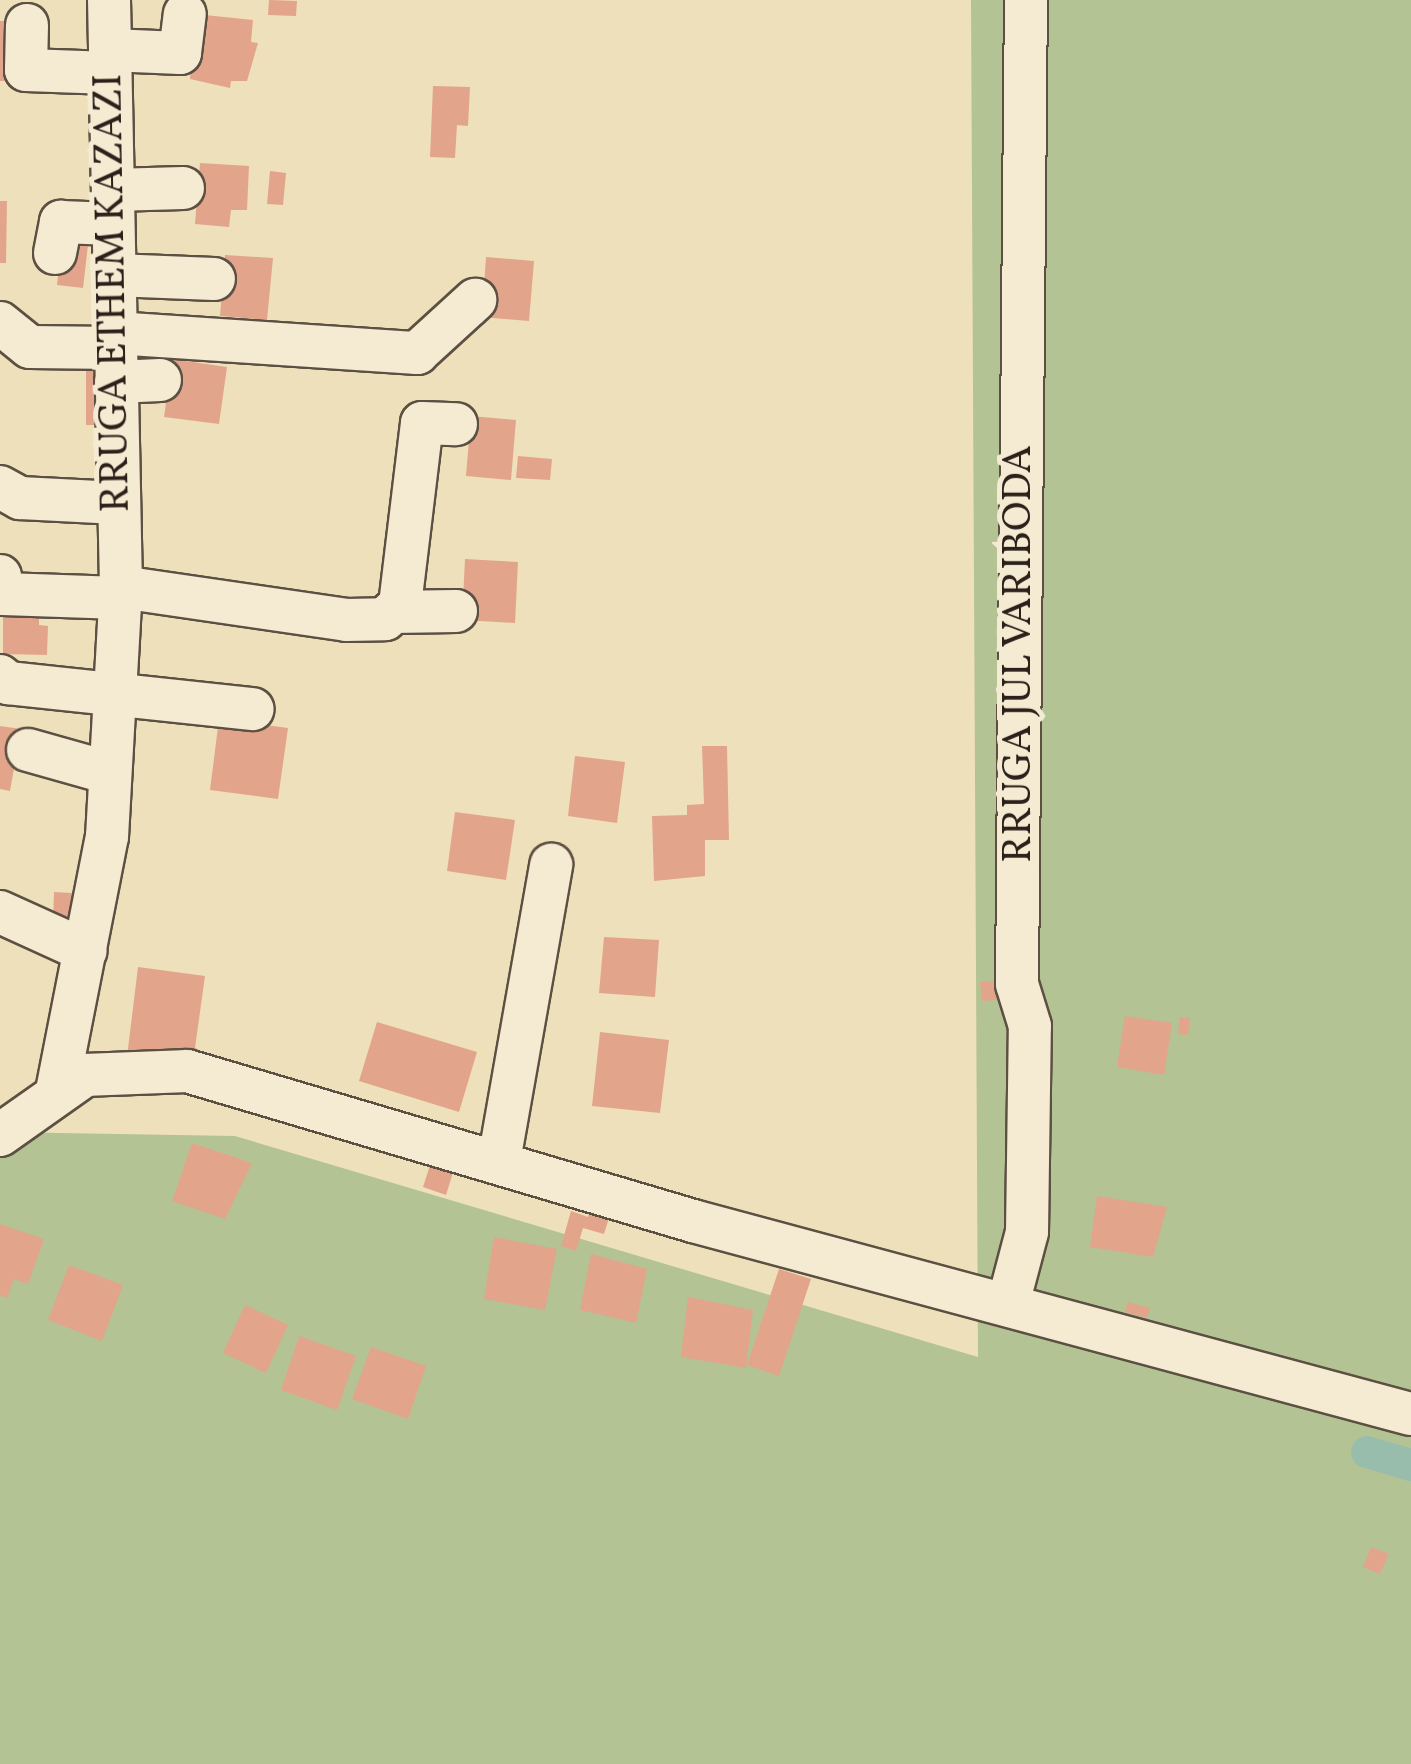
<!DOCTYPE html>
<html>
<head>
<meta charset="utf-8">
<style>
	body { margin:0 }
	#map { position:relative; width:1411px; height:1764px; overflow:hidden; background:#eee0ba; font-family:Vollkorn,serif }
	div>[style] { position:absolute }
	[style*='--x'] { left:calc(var(--x)*1px); top:calc(var(--y)*1px); width:calc(var(--w)*1px); rotate:calc(var(--a)*1deg) }
	.green>* { inset:0; background:#b3c394 }
	.canal>* { height:32px; margin:-16px; padding:0 16px; transform-origin:16px; border-radius:16px; background:#99bdad }
	.building>* { inset:0; background:#e3a48c }
	.roads { filter:drop-shadow(2px 0 #5c5043) drop-shadow(-2px 0 #5c5043) drop-shadow(0 2px #5c5043) drop-shadow(0 -2px #5c5043) }
	.minor>* { height:42px; margin:-21px; padding:0 21px; transform-origin:21px; border-radius:21px; background:#f4ebd2 }
	span { translate:-50% -50%; white-space:nowrap; text-align:center; line-height:1.15; -webkit-text-stroke:10px #f4ebd2; paint-order:stroke }
	.street-label { font-size:40px; color:#2c201b }
</style>
</head>
<body>
<div id="map">
	<div class="green">
		<div style="clip-path:polygon(971px 0,1411px 0,1411px 1764px,0 1764px,0 1132px,235px 1136px,978px 1357px)"></div>
	</div>
	<div class="canal">
		<div style="--x:1367;--y:1452;--w:46;--a:16.5"></div>
	</div>
	<div class="building">
		<div style="clip-path:polygon(269px 0,297px 1px,296px 16px,268px 15px)"></div>
		<div style="clip-path:polygon(195px 14px,253px 20px,251px 42px,258px 43px,247px 81px,231px 81px,230px 88px,190px 79px)"></div>
		<div style="clip-path:polygon(0 21px,5px 21px,5px 81px,0 81px)"></div>
		<div style="clip-path:polygon(433px 86px,470px 87px,468px 126px,457px 125px,455px 158px,430px 157px)"></div>
		<div style="clip-path:polygon(200px 163px,249px 166px,247px 210px,231px 210px,229px 227px,195px 224px)"></div>
		<div style="clip-path:polygon(270px 171px,286px 173px,283px 205px,267px 204px)"></div>
		<div style="clip-path:polygon(0 201px,7px 201px,6px 263px,0 263px)"></div>
		<div style="clip-path:polygon(62px 242px,88px 245px,83px 288px,57px 285px)"></div>
		<div style="clip-path:polygon(225px 255px,273px 258px,267px 320px,220px 316px)"></div>
		<div style="clip-path:polygon(486px 257px,534px 261px,529px 321px,482px 317px)"></div>
		<div style="clip-path:polygon(172px 359px,227px 367px,219px 424px,164px 417px)"></div>
		<div style="clip-path:polygon(86px 365px,107px 365px,107px 425px,86px 425px)"></div>
		<div style="clip-path:polygon(471px 416px,516px 420px,511px 480px,466px 476px)"></div>
		<div style="clip-path:polygon(518px 456px,552px 459px,550px 480px,516px 478px)"></div>
		<div style="clip-path:polygon(465px 559px,518px 562px,515px 623px,462px 620px)"></div>
		<div style="clip-path:polygon(3px 605px,39px 606px,39px 625px,48px 626px,47px 655px,3px 654px)"></div>
		<div style="clip-path:polygon(219px 719px,288px 728px,278px 799px,210px 790px)"></div>
		<div style="clip-path:polygon(0 726px,21px 729px,10px 791px,0 789px)"></div>
		<div style="clip-path:polygon(702px 746px,727px 746px,729px 840px,705px 840px,705px 876px,654px 881px,652px 816px,687px 815px,687px 805px,704px 804px)"></div>
		<div style="clip-path:polygon(575px 756px,625px 762px,617px 823px,568px 816px)"></div>
		<div style="clip-path:polygon(455px 812px,515px 820px,506px 880px,447px 871px)"></div>
		<div style="clip-path:polygon(54px 892px,89px 894px,87px 924px,53px 922px)"></div>
		<div style="clip-path:polygon(604px 937px,659px 940px,655px 997px,599px 993px)"></div>
		<div style="clip-path:polygon(138px 967px,205px 976px,195px 1048px,202px 1052px,187px 1063px,127px 1057px)"></div>
		<div style="clip-path:polygon(1005px 980px,1007px 999px,982px 1001px,980px 982px)"></div>
		<div style="clip-path:polygon(1125px 1016px,1172px 1023px,1164px 1075px,1117px 1067px)"></div>
		<div style="clip-path:polygon(1180px 1017px,1190px 1018px,1188px 1035px,1178px 1034px)"></div>
		<div style="clip-path:polygon(377px 1022px,477px 1052px,459px 1112px,359px 1081px)"></div>
		<div style="clip-path:polygon(600px 1032px,669px 1040px,660px 1113px,592px 1106px)"></div>
		<div style="clip-path:polygon(192px 1143px,252px 1163px,225px 1219px,172px 1201px)"></div>
		<div style="clip-path:polygon(432px 1159px,455px 1166px,446px 1195px,423px 1187px)"></div>
		<div style="clip-path:polygon(1097px 1196px,1167px 1207px,1153px 1257px,1090px 1247px)"></div>
		<div style="clip-path:polygon(593px 1200px,613px 1205px,604px 1234px,583px 1228px,576px 1251px,561px 1246px,571px 1211px,588px 1217px)"></div>
		<div style="clip-path:polygon(0 1224px,44px 1239px,28px 1284px,14px 1279px,7px 1298px,0 1295px)"></div>
		<div style="clip-path:polygon(494px 1237px,557px 1249px,545px 1310px,484px 1299px)"></div>
		<div style="clip-path:polygon(591px 1254px,647px 1269px,636px 1323px,580px 1310px)"></div>
		<div style="clip-path:polygon(69px 1265px,123px 1285px,102px 1341px,48px 1320px)"></div>
		<div style="clip-path:polygon(779px 1269px,811px 1279px,779px 1376px,747px 1365px)"></div>
		<div style="clip-path:polygon(688px 1297px,753px 1310px,746px 1368px,681px 1357px)"></div>
		<div style="clip-path:polygon(1128px 1302px,1150px 1308px,1147px 1318px,1125px 1312px)"></div>
		<div style="clip-path:polygon(245px 1305px,288px 1325px,266px 1373px,223px 1353px)"></div>
		<div style="clip-path:polygon(299px 1336px,356px 1356px,337px 1410px,281px 1390px)"></div>
		<div style="clip-path:polygon(371px 1347px,426px 1366px,408px 1419px,352px 1399px)"></div>
		<div style="clip-path:polygon(1371px 1547px,1389px 1554px,1380px 1574px,1363px 1567px)"></div>
	</div>
	<div class="roads">
		<div class="minor">
			<div style="--x:27;--y:25;--w:45;--a:91.3"></div>
			<div style="--x:26;--y:70;--w:84;--a:2"></div>
			<div style="--x:110;--y:50;--w:70;--a:2.5"></div>
			<div style="--x:180;--y:53;--w:39;--a:-83"></div>
			<div style="--x:113;--y:190;--w:70;--a:-1.6"></div>
			<div style="--x:55;--y:253;--w:32;--a:-79"></div>
			<div style="--x:61;--y:222;--w:52;--a:2.2"></div>
			<div style="--x:114;--y:275;--w:100;--a:2.3"></div>
			<div style="--x:0;--y:323;--w:38;--a:39"></div>
			<div style="--x:30;--y:347;--w:86;--a:0.7"></div>
			<div style="--x:115;--y:333;--w:303;--a:3.8"></div>
			<div style="--x:417;--y:353;--w:79;--a:-42.4"></div>
			<div style="--x:116;--y:382;--w:44;--a:-2.6"></div>
			<div style="--x:0;--y:487;--w:23;--a:29"></div>
			<div style="--x:20;--y:498;--w:98;--a:2.9"></div>
			<div style="--x:0;--y:576;--w:18;--a:81"></div>
			<div style="--x:3;--y:594;--w:117;--a:2"></div>
			<div style="--x:121;--y:587;--w:227;--a:8.3"></div>
			<div style="--x:346;--y:620;--w:39;--a:-1"></div>
			<div style="--x:385;--y:619;--w:21;--a:-43"></div>
			<div style="--x:400;--y:605;--w:183;--a:-83.1"></div>
			<div style="--x:422;--y:423;--w:34;--a:2"></div>
			<div style="--x:392;--y:612;--w:64;--a:-0.9"></div>
			<div style="--x:0;--y:676;--w:11;--a:41"></div>
			<div style="--x:8;--y:683;--w:246;--a:6.1"></div>
			<div style="--x:28;--y:750;--w:85;--a:15.7"></div>
			<div style="--x:0;--y:912;--w:94;--a:24.4"></div>
			<div style="--x:57;--y:1091;--w:259;--a:-78.9"></div>
			<div style="--x:107;--y:837;--w:250;--a:-86.8"></div>
			<div style="--x:121;--y:587;--w:587;--a:-91.17"></div>
			<div style="--x:0;--y:1135;--w:104;--a:-35.2"></div>
			<div style="--x:85;--y:1075;--w:102;--a:-2.2"></div>
			<div style="--x:187;--y:1071;--w:528;--a:16.51"></div>
			<div style="--x:693;--y:1221;--w:743;--a:15.05"></div>
			<div style="--x:499;--y:1161;--w:301;--a:-80"></div>
			<div style="--x:1008;--y:1304;--w:74;--a:-75.2"></div>
			<div style="--x:1027;--y:1232;--w:206;--a:-89.2"></div>
			<div style="--x:1030;--y:1026;--w:44;--a:-107.2"></div>
			<div style="--x:1017;--y:984;--w:984;--a:-89.48"></div>
		</div>
	</div>
	<div class="street-label">
		<span style="left:114px;top:293px;rotate:-91deg">RRUGA ETHEM KAZAZI</span>
		<span style="left:1020px;top:654px;rotate:-90deg">RRUGA JUL VARIBODA</span>
	</div>
</div>
</body>
</html>
